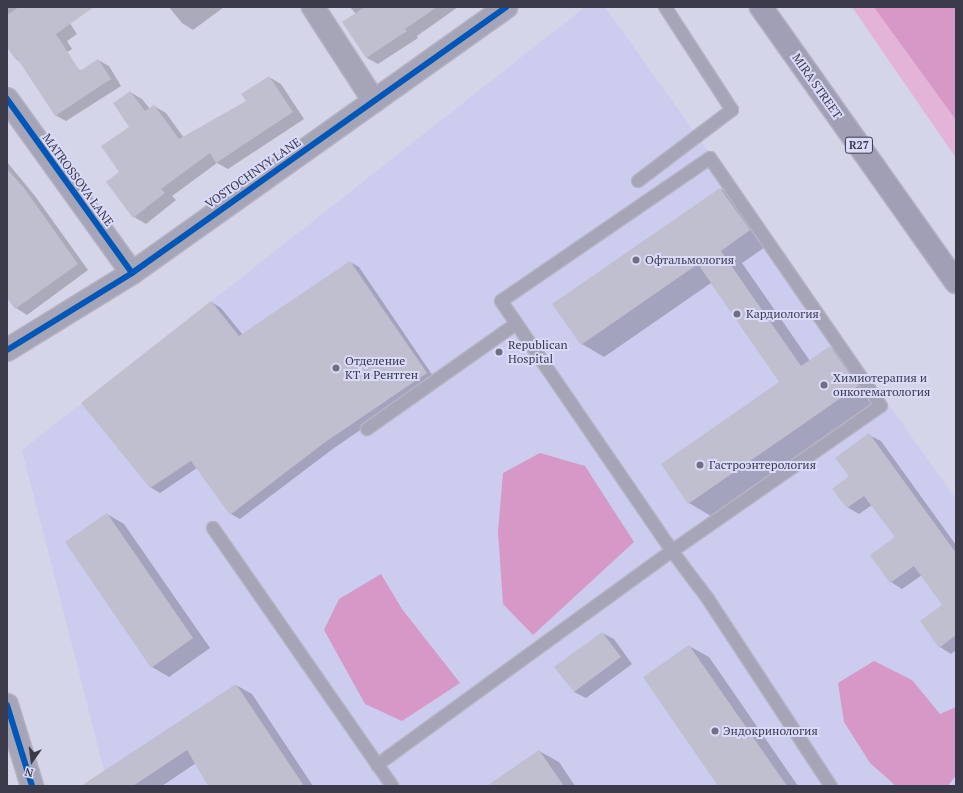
<!DOCTYPE html>
<html>
<head>
<meta charset="utf-8">
<style>
	body { margin:0 }
	#map { position:relative; width:963px; height:793px; overflow:hidden; background:#d5d5ea; font-family:"PT Serif",serif }
	div>[style] { position:absolute }
	[style*='--x'] { left:calc(var(--x)*1px); top:calc(var(--y)*1px); width:calc(var(--w)*1px); rotate:calc(var(--a)*1deg) }
	.built>* { inset:0; background:#cce }
	.green>* { inset:0; background:#e3b3d8 }
	.forest>* { inset:0; background:#d698c7 }
	.shadow>* { inset:0; background:#0003 }
	.building>* { inset:0; background:#bfbfd0 }
	.roads { filter:drop-shadow(1px 0 #b4b4c5) drop-shadow(-1px 0 #b4b4c5) drop-shadow(0 1px #b4b4c5) drop-shadow(0 -1px #b4b4c5) }
	.service>* { height:12px; margin:-6px; padding:0 6px; transform-origin:6px; border-radius:6px; background:#a5a5b7 }
	.minor>* { height:22px; margin:-11px; padding:0 11px; transform-origin:11px; border-radius:11px; background:#a5a5b7 }
	.primary>* { height:22px; margin:-11px; padding:0 11px; transform-origin:11px; border-radius:11px; background:#a09fb5 }
	.cycleway>* { height:6px; margin:-3px; padding:0 3px; transform-origin:3px; border-radius:3px; background:#0057b8 }
	.dots>* { width:11px; height:11px; translate:-50% -50%; box-sizing:border-box; border:2px solid #dadafa; border-radius:50% }
	span { translate:-50% -50%; white-space:nowrap; text-align:center; line-height:1.15; -webkit-text-stroke:4px #dadafa; paint-order:stroke }
	.shield-label span { padding:1px 3px; background:#dadafa; border:1px solid; border-radius:3px; -webkit-text-stroke-width:0 }
	.shield-label { font-size:11px; color:#3a3a4a; font-weight:700 }
	.street-label { font-size:12px; color:#3a3a4a }
	.poi-label { font-size:12px; color:#3a3a4a }
	.left { translate:0 -50%; text-align:left }
	.frame { position:absolute; inset:0; border:8px solid #3a3a4a; pointer-events:none }
	.north { position:absolute; left:12px; top:741px; width:40px; height:40px; -webkit-text-stroke:3px #dadafa; paint-order:stroke; rotate:194deg; font-size:11px; font-weight:700; line-height:16px; text-align:center; color:#3a3a4a }
	.north::after { content:''; display:block; margin:auto; width:14px; height:18px; background:#3a3a4a; clip-path:polygon(50% 0,100% 100%,50% 72%,0 100%) }
</style>
</head>
<body>
<div id="map">
	<div class="built">
		<div style="clip-path:polygon(585px 7px,605px 7px,956px 499px,956px 786px,108px 786px,22px 450px)"></div>
	</div>
	<div class="green">
		<div style="clip-path:polygon(852px 7px,956px 7px,956px 158px)"></div>
	</div>
	<div class="forest">
		<div style="clip-path:polygon(874px 7px,956px 7px,956px 120px)"></div>
		<div style="clip-path:polygon(540px 453px,585px 466px,634px 542px,533px 635px,503px 604px,498px 532px,503px 473px)"></div>
		<div style="clip-path:polygon(381px 574px,402px 609px,460px 683px,402px 721px,365px 704px,324px 630px,339px 599px)"></div>
		<div style="clip-path:polygon(874px 661px,912px 680px,940px 714px,956px 707px,956px 775px,948px 786px,896px 786px,870px 763px,844px 722px,838px 683px)"></div>
	</div>
	<div class="shadow">
		<div style="clip-path:polygon(7px 7px,59px 7px,77px 34px,67px 41px,72px 49px,35px 73px,16px 59px,7px 46px)"></div>
		<div style="clip-path:polygon(169px 7px,224px 7px,193px 30px,182px 23px)"></div>
		<div style="clip-path:polygon(350px 7px,458px 7px,417px 36px,418px 38px,378px 64px,367px 58px,344px 22px,356px 14px)"></div>
		<div style="clip-path:polygon(98px 60px,109px 66px,121px 86px,66px 121px,55px 115px,78px 69px,82px 71px)"></div>
		<div style="clip-path:polygon(269px 77px,281px 84px,304px 119px,228px 169px,217px 163px,172px 196px,176px 200px,146px 224px,134px 217px,120px 172px,131px 127px,130px 92px,142px 99px,150px 109px,154px 106px,166px 113px,184px 138px,248px 101px)"></div>
		<div style="clip-path:polygon(7px 162px,35px 196px,88px 270px,27px 315px,16px 308px,7px 296px)"></div>
		<div style="clip-path:polygon(721px 189px,743px 202px,771px 243px,742px 263px,810px 361px,830px 347px,852px 360px,880px 399px,711px 516px,689px 503px,781px 383px,711px 283px,604px 357px,582px 344px)"></div>
		<div style="clip-path:polygon(350px 262px,359px 267px,435px 379px,334px 448px,240px 519px,231px 514px,197px 468px,160px 493px,150px 487px,211px 302px,221px 308px,243px 335px)"></div>
		<div style="clip-path:polygon(869px 435px,881px 441px,956px 545px,956px 650px,951px 654px,940px 647px,944px 605px,922px 575px,902px 589px,891px 582px,896px 537px,872px 505px,859px 514px,847px 507px,850px 476px)"></div>
		<div style="clip-path:polygon(107px 514px,124px 524px,210px 648px,169px 677px,152px 667px)"></div>
		<div style="clip-path:polygon(602px 633px,614px 639px,632px 664px,586px 698px,574px 692px)"></div>
		<div style="clip-path:polygon(689px 646px,709px 657px,798px 786px,720px 786px)"></div>
		<div style="clip-path:polygon(236px 685px,252px 694px,313px 786px,210px 786px,196px 763px,162px 786px,83px 786px)"></div>
		<div style="clip-path:polygon(539px 751px,559px 762px,575px 786px,496px 786px)"></div>
	</div>
	<div class="building">
		<div style="clip-path:polygon(19px 7px,94px 7px,56px 34px,80px 71px,98px 59px,111px 79px,55px 116px,17px 58px,15px 59px,7px 47px,7px 15px)"></div>
		<div style="clip-path:polygon(365px 7px,437px 7px,405px 29px,407px 31px,366px 58px,342px 22px)"></div>
		<div style="clip-path:polygon(269px 76px,293px 112px,216px 163px,210px 153px,161px 189px,165px 193px,133px 218px,106px 182px,119px 172px,101px 146px,129px 127px,113px 103px,130px 91px,145px 111px,154px 105px,179px 139px,246px 101px,241px 94px)"></div>
		<div style="clip-path:polygon(7px 169px,24px 188px,78px 264px,15px 309px,7px 298px)"></div>
		<div style="clip-path:polygon(720px 188px,750px 230px,721px 251px,801px 366px,830px 346px,858px 386px,688px 504px,661px 464px,779px 382px,698px 264px,581px 345px,552px 304px)"></div>
		<div style="clip-path:polygon(350px 261px,427px 373px,324px 443px,230px 515px,191px 461px,150px 488px,81px 403px,211px 301px,239px 336px)"></div>
		<div style="clip-path:polygon(869px 433px,956px 553px,956px 635px,939px 648px,920px 621px,942px 605px,914px 566px,890px 583px,870px 555px,895px 537px,864px 496px,847px 508px,832px 489px,849px 476px,835px 458px)"></div>
		<div style="clip-path:polygon(107px 513px,193px 638px,151px 668px,65px 542px)"></div>
		<div style="clip-path:polygon(602px 632px,621px 657px,574px 692px,554px 667px)"></div>
		<div style="clip-path:polygon(689px 645px,787px 786px,718px 786px,643px 677px)"></div>
		<div style="clip-path:polygon(236px 684px,304px 786px,208px 786px,187px 750px,133px 786px,81px 786px)"></div>
		<div style="clip-path:polygon(539px 750px,564px 786px,487px 786px)"></div>
	</div>
	<div class="roads">
		<div class="service">
			<div style="--x:638;--y:181;--w:118;--a:-37.1"></div>
			<div style="--x:732;--y:110;--w:123;--a:-123"></div>
			<div style="--x:367;--y:429;--w:182;--a:-35.2"></div>
			<div style="--x:213;--y:528;--w:314;--a:55.2"></div>
			<div style="--x:377;--y:765;--w:364;--a:-36"></div>
			<div style="--x:672;--y:551;--w:254;--a:-34.8"></div>
			<div style="--x:881;--y:406;--w:301;--a:-124.6"></div>
			<div style="--x:710;--y:158;--w:253;--a:145.6"></div>
			<div style="--x:501;--y:301;--w:303;--a:55.6"></div>
			<div style="--x:672;--y:551;--w:60;--a:53.1"></div>
			<div style="--x:708;--y:599;--w:224;--a:56.7"></div>
		</div>
		<div class="minor">
			<div style="--x:313;--y:7;--w:112;--a:57"></div>
			<div style="--x:7;--y:99;--w:214;--a:54.3"></div>
			<div style="--x:7;--y:350;--w:147;--a:-31.6"></div>
			<div style="--x:132;--y:273;--w:459;--a:-35.4"></div>
			<div style="--x:7;--y:705;--w:85;--a:72.8"></div>
		</div>
		<div class="primary">
			<div style="--x:761;--y:7;--w:337;--a:54.7"></div>
		</div>
	</div>
	<div class="cycleway">
		<div style="--x:7;--y:99;--w:214;--a:54.3"></div>
		<div style="--x:7;--y:350;--w:147;--a:-31.6"></div>
		<div style="--x:132;--y:273;--w:459;--a:-35.4"></div>
		<div style="--x:7;--y:705;--w:85;--a:72.8"></div>
	</div>
	<div class="dots">
		<div style="left:636px;top:260px;background:#707082"></div>
		<div style="left:737px;top:314px;background:#707082"></div>
		<div style="left:499px;top:352px;background:#707082"></div>
		<div style="left:336px;top:368px;background:#707082"></div>
		<div style="left:824px;top:385px;background:#707082"></div>
		<div style="left:700px;top:465px;background:#707082"></div>
		<div style="left:715px;top:731px;background:#707082"></div>
	</div>
	<div class="shield-label">
		<span style="left:859px;top:145px">R27</span>
	</div>
	<div class="street-label">
		<span style="left:817px;top:86px;rotate:55deg">MIRA STREET</span>
		<span style="left:253px;top:173px;rotate:-35deg">VOSTOCHNYY LANE</span>
		<span style="left:78px;top:180px;rotate:54deg">MATROSSOVA LANE</span>
	</div>
	<div class="poi-label">
		<span class="left" style="left:645px;top:260px">Офтальмология</span>
		<span class="left" style="left:746px;top:314px">Кардиология</span>
		<span class="left" style="left:508px;top:352px">Republican<br>Hospital</span>
		<span class="left" style="left:345px;top:368px">Отделение<br>КТ и Рентген</span>
		<span class="left" style="left:833px;top:385px">Химиотерапия и<br>онкогематология</span>
		<span class="left" style="left:709px;top:465px">Гастроэнтерология</span>
		<span class="left" style="left:723px;top:731px">Эндокринология</span>
	</div>
	<div class="frame"></div>
	<div class="north">N</div>
</div>
</body>
</html>
